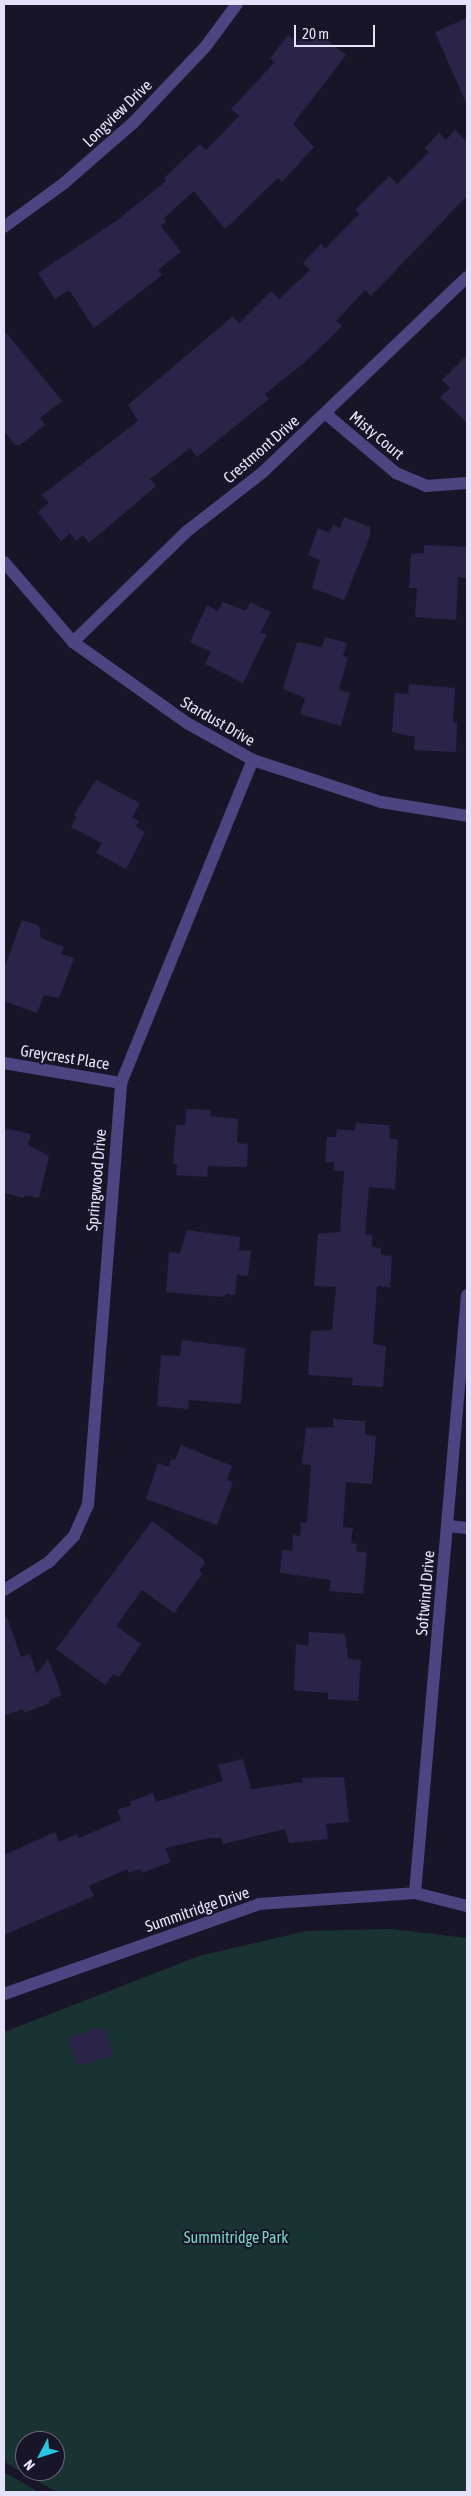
<!DOCTYPE html>
<html>
<head>
<meta charset="utf-8">
<style>
	body { margin:0 }
	#map { position:relative; width:471px; height:2496px; overflow:hidden; background:#191529; font-family:"Asap Condensed",sans-serif }
	div>[style] { position:absolute }
	[style*='--x'] { left:calc(var(--x)*1px); top:calc(var(--y)*1px); width:calc(var(--w)*1px); rotate:calc(var(--a)*1deg) }
	.green>* { inset:0; background:#193232 }
	.building>* { inset:0; background:#2c2348 }
	.minor>* { height:12px; margin:-6px; padding:0 6px; transform-origin:6px; border-radius:6px; background:#4b4682 }
	span { translate:-50% -50%; white-space:nowrap; text-align:center; line-height:1.15; -webkit-text-stroke:4px #191529; paint-order:stroke }
	.street-label { font-size:16px; color:#e5e1fb }
	.park-label { font-size:16px; color:#75d3c0 }
	.frame { position:absolute; inset:0; border:5px solid #e5e1fb; pointer-events:none }
	.north { position:absolute; left:15px; top:2431px; width:50px; height:50px; box-sizing:border-box; background:#191529; border:1px solid #6b677d; border-radius:50%; rotate:230deg; font-size:14px; font-weight:700; line-height:20px; text-align:center; color:#e5e1fb }
	.north::after { content:''; display:block; margin:auto; width:18px; height:22px; background:#27c5e1; clip-path:polygon(50% 0,100% 100%,50% 72%,0 100%) }
	.scale { position:absolute; left:294px; top:25px; width:81px; height:22px; box-sizing:border-box; border:2px solid #e5e1fb; border-top:0; padding-left:6px; font-size:15px; line-height:18px; white-space:nowrap; color:#e5e1fb; -webkit-text-stroke:4px #191529; paint-order:stroke }
</style>
</head>
<body>
<div id="map">
	<div class="green">
		<div style="clip-path:polygon(evenodd,391px 1929px,467px 1938px,467px 2492px,57px 2492px,4px 2462px,4px 2032px,199px 1956px,306px 1931px,391px 1929px,25px 2441px,55px 2441px,55px 2471px,25px 2471px,25px 2441px)"></div>
		<div style="clip-path:polygon(4px 2472px,39px 2492px,4px 2492px)"></div>
	</div>
	<div class="building">
		<div style="clip-path:polygon(467px 18px,467px 105px,435px 32px)"></div>
		<div style="clip-path:polygon(317px 32px,346px 55px,293px 124px,314px 147px,282px 182px,278px 178px,225px 229px,194px 191px,164px 218px,166px 222px,161px 226px,181px 252px,158px 270px,162px 275px,94px 328px,69px 290px,55px 299px,38px 273px,116px 221px,166px 181px,164px 178px,200px 144px,206px 150px,239px 116px,231px 109px,275px 62px,270px 59px,288px 35px,297px 43px,302px 37px,309px 42px)"></div>
		<div style="clip-path:polygon(455px 130px,467px 142px,467px 196px,371px 296px,365px 290px,336px 321px,342px 326px,305px 362px,265px 394px,269px 399px,197px 457px,190px 448px,150px 479px,156px 486px,89px 543px,83px 535px,76px 541px,70px 533px,61px 541px,38px 512px,49px 503px,42px 495px,138px 421px,128px 405px,233px 316px,239px 323px,271px 291px,279px 299px,310px 270px,303px 263px,321px 244px,325px 249px,359px 214px,355px 210px,389px 176px,397px 184px,429px 152px,425px 148px,439px 133px,446px 140px)"></div>
		<div style="clip-path:polygon(4px 330px,62px 401px,40px 418px,45px 425px,20px 445px,15px 445px,4px 431px)"></div>
		<div style="clip-path:polygon(467px 355px,467px 423px,440px 397px,450px 388px,442px 380px)"></div>
		<div style="clip-path:polygon(344px 517px,370px 527px,370px 536px,344px 600px,312px 588px,320px 560px,308px 555px,318px 528px,330px 533px,333px 525px,340px 528px)"></div>
		<div style="clip-path:polygon(424px 545px,467px 547px,467px 578px,458px 577px,456px 620px,415px 617px,417px 588px,409px 588px,411px 554px,424px 553px)"></div>
		<div style="clip-path:polygon(223px 602px,246px 611px,250px 602px,271px 612px,260px 633px,267px 634px,243px 683px,205px 664px,211px 652px,190px 642px,207px 605px,218px 611px)"></div>
		<div style="clip-path:polygon(325px 637px,347px 643px,343px 656px,348px 657px,339px 690px,350px 693px,341px 726px,300px 714px,305px 698px,283px 689px,297px 642px,322px 647px)"></div>
		<div style="clip-path:polygon(409px 684px,455px 688px,453px 722px,457px 722px,456px 752px,414px 750px,415px 737px,392px 732px,395px 693px,408px 694px)"></div>
		<div style="clip-path:polygon(96px 780px,140px 803px,132px 818px,139px 821px,136px 827px,145px 832px,126px 869px,96px 853px,102px 843px,71px 827px,77px 817px,74px 815px)"></div>
		<div style="clip-path:polygon(22px 920px,39px 926px,41px 938px,64px 947px,61px 954px,74px 958px,59px 998px,44px 995px,37px 1013px,4px 1001px,4px 968px)"></div>
		<div style="clip-path:polygon(186px 1109px,211px 1110px,210px 1116px,238px 1119px,237px 1143px,248px 1144px,247px 1167px,208px 1166px,207px 1177px,176px 1175px,177px 1164px,173px 1164px,176px 1125px,185px 1125px)"></div>
		<div style="clip-path:polygon(356px 1123px,389px 1125px,390px 1139px,398px 1139px,395px 1189px,369px 1187px,365px 1234px,372px 1235px,372px 1247px,381px 1248px,381px 1255px,392px 1256px,390px 1287px,377px 1286px,373px 1344px,386px 1346px,383px 1387px,352px 1385px,353px 1378px,308px 1375px,311px 1331px,332px 1330px,336px 1287px,314px 1286px,318px 1234px,340px 1232px,344px 1171px,334px 1171px,334px 1162px,325px 1162px,327px 1137px,336px 1137px,337px 1129px,355px 1131px)"></div>
		<div style="clip-path:polygon(4px 1128px,31px 1134px,28px 1145px,49px 1156px,39px 1198px,25px 1195px,24px 1198px,4px 1193px)"></div>
		<div style="clip-path:polygon(187px 1230px,240px 1237px,239px 1250px,251px 1251px,248px 1276px,237px 1275px,235px 1295px,225px 1294px,225px 1297px,166px 1292px,169px 1252px,180px 1253px)"></div>
		<div style="clip-path:polygon(182px 1340px,245px 1348px,241px 1404px,189px 1400px,188px 1409px,157px 1406px,161px 1355px,180px 1356px)"></div>
		<div style="clip-path:polygon(333px 1419px,365px 1421px,365px 1435px,376px 1436px,372px 1484px,346px 1482px,343px 1527px,353px 1528px,351px 1543px,357px 1544px,356px 1551px,367px 1553px,363px 1594px,329px 1591px,331px 1580px,280px 1573px,282px 1550px,292px 1551px,293px 1535px,300px 1536px,301px 1523px,307px 1523px,311px 1465px,302px 1464px,306px 1428px,333px 1427px)"></div>
		<div style="clip-path:polygon(181px 1445px,232px 1466px,227px 1480px,233px 1482px,217px 1525px,146px 1499px,158px 1463px,169px 1467px,171px 1459px,175px 1460px)"></div>
		<div style="clip-path:polygon(152px 1521px,203px 1559px,205px 1563px,199px 1571px,202px 1574px,174px 1613px,142px 1590px,116px 1626px,141px 1644px,119px 1677px,113px 1674px,105px 1685px,56px 1649px)"></div>
		<div style="clip-path:polygon(4px 1617px,7px 1617px,21px 1657px,30px 1654px,37px 1674px,48px 1659px,62px 1695px,49px 1700px,50px 1703px,24px 1713px,23px 1709px,4px 1716px)"></div>
		<div style="clip-path:polygon(309px 1632px,345px 1634px,348px 1659px,361px 1660px,358px 1701px,328px 1699px,328px 1693px,294px 1690px,296px 1644px,308px 1646px)"></div>
		<div style="clip-path:polygon(243px 1759px,251px 1789px,303px 1782px,302px 1778px,344px 1777px,349px 1822px,326px 1824px,328px 1839px,289px 1843px,285px 1829px,223px 1844px,221px 1838px,210px 1838px,165px 1848px,171px 1862px,142px 1873px,141px 1869px,129px 1873px,127px 1869px,89px 1886px,94px 1896px,4px 1935px,4px 1855px,55px 1832px,59px 1842px,77px 1834px,79px 1838px,121px 1820px,117px 1810px,131px 1805px,129px 1802px,153px 1793px,156px 1802px,223px 1781px,218px 1765px)"></div>
		<div style="clip-path:polygon(104px 2027px,113px 2055px,77px 2066px,68px 2038px)"></div>
	</div>
	<div class="minor">
		<div style="--x:4;--y:227;--w:73;--a:-36.1"></div>
		<div style="--x:63;--y:184;--w:93;--a:-41.1"></div>
		<div style="--x:133;--y:123;--w:106;--a:-46.5"></div>
		<div style="--x:206;--y:46;--w:52;--a:-53.6"></div>
		<div style="--x:326;--y:414;--w:92;--a:40.1"></div>
		<div style="--x:396;--y:473;--w:33;--a:23"></div>
		<div style="--x:426;--y:486;--w:41;--a:-4.2"></div>
		<div style="--x:4;--y:562;--w:106;--a:49.2"></div>
		<div style="--x:73;--y:642;--w:140;--a:35.4"></div>
		<div style="--x:187;--y:723;--w:76;--a:29.3"></div>
		<div style="--x:253;--y:760;--w:135;--a:18.2"></div>
		<div style="--x:381;--y:802;--w:87;--a:9.2"></div>
		<div style="--x:73;--y:642;--w:158;--a:-44.2"></div>
		<div style="--x:186;--y:532;--w:98;--a:-37.9"></div>
		<div style="--x:263;--y:472;--w:282;--a:-43.7"></div>
		<div style="--x:4;--y:1063;--w:119;--a:9.7"></div>
		<div style="--x:448;--y:1526;--w:19;--a:6"></div>
		<div style="--x:4;--y:1590;--w:53;--a:-31.9"></div>
		<div style="--x:49;--y:1562;--w:36;--a:-46"></div>
		<div style="--x:74;--y:1536;--w:34;--a:-66"></div>
		<div style="--x:88;--y:1505;--w:423;--a:-85.5"></div>
		<div style="--x:121;--y:1083;--w:349;--a:-67.8"></div>
		<div style="--x:415;--y:1893;--w:600;--a:-85.03"></div>
		<div style="--x:4;--y:1994;--w:270;--a:-19.4"></div>
		<div style="--x:259;--y:1904;--w:156;--a:-4"></div>
		<div style="--x:415;--y:1893;--w:54;--a:14"></div>
	</div>
	<div class="street-label">
		<span style="left:117px;top:113px;rotate:-44deg">Longview Drive</span>
		<span style="left:377px;top:435px;rotate:40deg">Misty Court</span>
		<span style="left:261px;top:449px;rotate:-41deg">Crestmont Drive</span>
		<span style="left:218px;top:721px;rotate:30deg">Stardust Drive</span>
		<span style="left:65px;top:1057px;rotate:9deg">Greycrest Place</span>
		<span style="left:96px;top:1180px;rotate:-85deg">Springwood Drive</span>
		<span style="left:425px;top:1593px;rotate:-85deg">Softwind Drive</span>
		<span style="left:197px;top:1909px;rotate:-19deg">Summitridge Drive</span>
	</div>
	<div class="park-label">
		<span style="left:236px;top:2237px">Summitridge Park</span>
	</div>
	<div class="frame"></div>
	<div class="north">N</div>
	<div class="scale">20 m</div>
</div>
</body>
</html>
